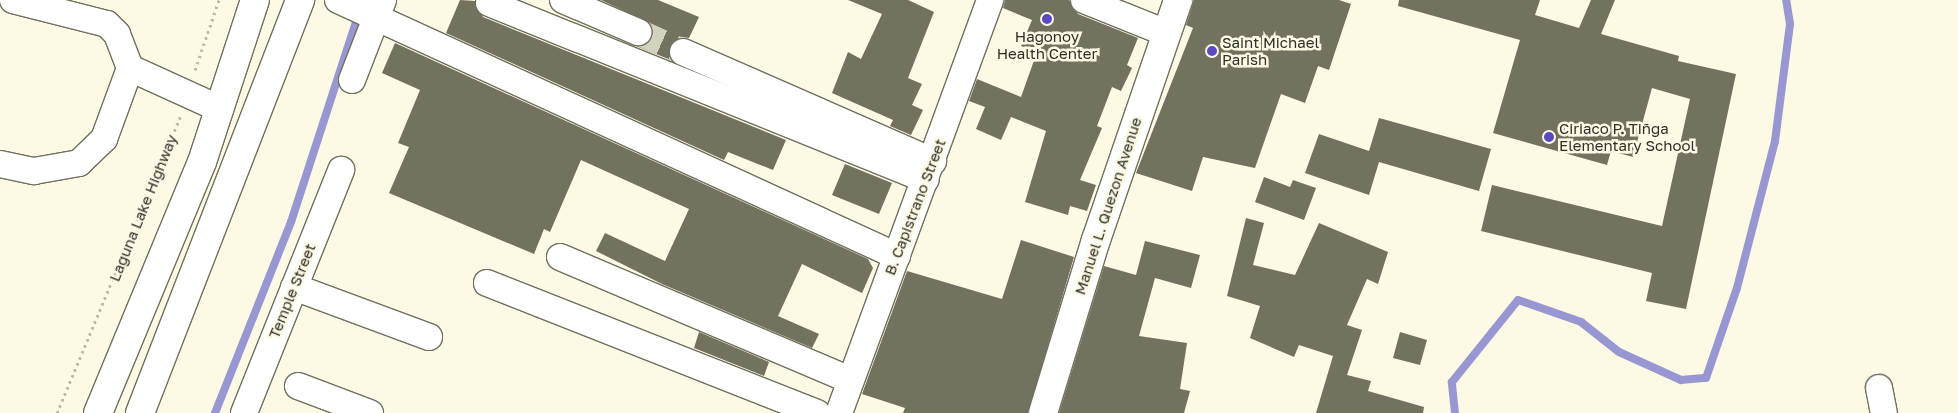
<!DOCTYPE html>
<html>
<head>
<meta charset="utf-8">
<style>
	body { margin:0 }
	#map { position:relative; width:1958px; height:413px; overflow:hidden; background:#fcfae5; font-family:"Golos Text",sans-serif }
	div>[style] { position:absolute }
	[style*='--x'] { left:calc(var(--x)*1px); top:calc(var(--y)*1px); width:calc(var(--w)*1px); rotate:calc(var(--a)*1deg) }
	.stream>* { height:8px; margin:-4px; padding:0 4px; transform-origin:4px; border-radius:4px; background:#9997d1 }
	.building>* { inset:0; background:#73715f }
	.minor-tunnel>* { height:26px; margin-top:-13px; transform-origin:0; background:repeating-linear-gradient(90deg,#d3d1bf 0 26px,transparent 0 39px) }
	.path>* { height:3px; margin-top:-1.5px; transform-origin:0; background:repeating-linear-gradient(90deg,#bcbaaa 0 2.5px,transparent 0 6.5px) }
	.roads { filter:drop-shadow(1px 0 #716f5d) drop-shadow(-1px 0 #716f5d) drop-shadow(0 1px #716f5d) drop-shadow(0 -1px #716f5d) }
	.minor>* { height:26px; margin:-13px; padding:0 13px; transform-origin:13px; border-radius:13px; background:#fff }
	.major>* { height:28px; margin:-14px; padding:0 14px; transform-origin:14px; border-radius:14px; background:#fff }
	.dots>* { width:14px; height:14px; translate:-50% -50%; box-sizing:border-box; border:2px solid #fcfae5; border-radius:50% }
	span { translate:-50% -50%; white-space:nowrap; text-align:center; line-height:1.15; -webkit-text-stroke:5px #fcfae5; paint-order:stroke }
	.poi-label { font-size:15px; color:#302f28 }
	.left { translate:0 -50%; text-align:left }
	.street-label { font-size:15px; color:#302f28 }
</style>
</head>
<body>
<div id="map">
	<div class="stream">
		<div style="--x:215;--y:413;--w:206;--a:-68.3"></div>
		<div style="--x:291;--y:222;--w:220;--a:-72"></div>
		<div style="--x:1455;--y:413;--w:31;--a:-96"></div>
		<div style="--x:1452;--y:382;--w:105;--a:-51.2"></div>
		<div style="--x:1518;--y:300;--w:67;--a:19.2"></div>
		<div style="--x:1581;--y:322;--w:48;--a:38.3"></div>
		<div style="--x:1619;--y:352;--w:68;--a:24.3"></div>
		<div style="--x:1681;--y:380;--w:25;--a:-5"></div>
		<div style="--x:1706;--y:378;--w:95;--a:-71"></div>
		<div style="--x:1737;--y:288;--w:152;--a:-75.5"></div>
		<div style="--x:1775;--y:141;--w:118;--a:-82.7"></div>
		<div style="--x:1790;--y:24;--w:24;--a:-99"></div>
	</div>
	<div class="building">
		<div style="clip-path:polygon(460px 0,475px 1px,483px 17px,786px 140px,773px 170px,728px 152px,724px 160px,446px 33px)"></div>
		<div style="clip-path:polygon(601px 0,658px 0,699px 17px,689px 38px,681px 37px,670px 46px,671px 60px,636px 46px,652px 38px,650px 23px)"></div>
		<div style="clip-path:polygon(848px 0,908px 0,934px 12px,908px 78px,922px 84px,912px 105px,923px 110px,911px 135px,890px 126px,893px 120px,832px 93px,848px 52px,861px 59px,882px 14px)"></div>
		<div style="clip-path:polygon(1005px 0,1069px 0,1078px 14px,1138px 38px,1127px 65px,1132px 68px,1121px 91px,1112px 87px,1097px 126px,1102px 128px,1080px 180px,1096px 185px,1087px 211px,1070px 206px,1068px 215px,1025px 202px,1046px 131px,1011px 117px,1001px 140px,976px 129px,985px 107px,969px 101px,977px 79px,1021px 97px,1037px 52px,1021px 46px,1032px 20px,1003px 8px)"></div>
		<div style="clip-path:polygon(1194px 0,1339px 0,1351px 4px,1329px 70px,1318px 66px,1305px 103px,1281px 94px,1255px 168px,1203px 157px,1192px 191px,1136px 173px,1193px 28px,1186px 25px)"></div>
		<div style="clip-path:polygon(1399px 0,1540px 0,1535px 15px,1579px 28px,1591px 0,1615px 0,1601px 34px,1679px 56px,1678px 61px,1736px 74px,1686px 309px,1646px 301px,1652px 273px,1481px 231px,1492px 185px,1662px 226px,1690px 99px,1652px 88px,1633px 157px,1611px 151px,1607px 165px,1493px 133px,1520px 40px,1398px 6px)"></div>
		<div style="clip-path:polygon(395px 43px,868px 259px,873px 268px,862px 293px,802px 264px,778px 316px,819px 334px,812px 348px,662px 284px,596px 251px,605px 233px,665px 261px,689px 209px,581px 160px,550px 232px,544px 229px,534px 254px,389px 193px,409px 147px,398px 143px,420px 90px,382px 73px)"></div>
		<div style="clip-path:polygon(1379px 118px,1491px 149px,1479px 191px,1379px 162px,1369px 195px,1305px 173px,1319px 134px,1369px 151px)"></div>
		<div style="clip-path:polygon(845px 164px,892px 183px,879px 214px,832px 195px)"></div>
		<div style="clip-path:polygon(1264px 177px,1290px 187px,1293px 180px,1316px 188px,1304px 220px,1255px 202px)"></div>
		<div style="clip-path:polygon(1246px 218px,1264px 223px,1253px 265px,1295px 275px,1319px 223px,1388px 252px,1378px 284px,1367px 279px,1347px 325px,1362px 330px,1347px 375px,1371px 381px,1368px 391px,1424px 407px,1423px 413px,1316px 413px,1333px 356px,1299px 345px,1294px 357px,1250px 338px,1260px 306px,1227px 296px)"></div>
		<div style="clip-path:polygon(1021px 240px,1074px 257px,1028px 413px,903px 413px,905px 408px,862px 394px,907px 271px,1002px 299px)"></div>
		<div style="clip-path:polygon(1145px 241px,1200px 255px,1191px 288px,1155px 278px,1139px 336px,1187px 343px,1180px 389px,1190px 391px,1184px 413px,1059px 413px,1104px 266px,1136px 275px)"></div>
		<div style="clip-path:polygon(699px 332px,769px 362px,764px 376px,694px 348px)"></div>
		<div style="clip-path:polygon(1400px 332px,1427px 340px,1420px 365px,1393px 358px)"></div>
	</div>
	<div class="minor-tunnel">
		<div style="--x:638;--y:32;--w:49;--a:24"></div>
	</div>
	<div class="path">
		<div style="--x:195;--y:70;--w:74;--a:-71.1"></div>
		<div style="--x:57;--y:413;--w:321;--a:-67.4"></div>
	</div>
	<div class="roads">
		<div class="minor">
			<div style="--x:338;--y:0;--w:615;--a:24.61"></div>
			<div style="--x:563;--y:0;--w:82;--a:23.1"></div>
			<div style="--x:1084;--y:0;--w:88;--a:21.9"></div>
			<div style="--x:489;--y:3;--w:471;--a:22"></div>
			<div style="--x:683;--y:52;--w:273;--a:23.6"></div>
			<div style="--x:130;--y:68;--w:99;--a:24.5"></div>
			<div style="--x:352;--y:80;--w:86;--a:-68.8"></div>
			<div style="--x:0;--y:164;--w:35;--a:12"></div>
			<div style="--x:34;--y:171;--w:46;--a:-10.1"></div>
			<div style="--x:79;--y:163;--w:35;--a:-44"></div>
			<div style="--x:104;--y:139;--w:76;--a:-69.9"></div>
			<div style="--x:130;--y:68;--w:36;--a:-111"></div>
			<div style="--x:117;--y:34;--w:14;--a:-135"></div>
			<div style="--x:107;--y:24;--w:97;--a:-165.7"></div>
			<div style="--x:560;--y:257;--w:315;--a:23"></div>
			<div style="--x:487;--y:283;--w:355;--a:21.5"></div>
			<div style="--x:294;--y:287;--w:144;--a:20.3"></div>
			<div style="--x:298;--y:386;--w:77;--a:20.6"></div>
			<div style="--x:1879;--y:388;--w:25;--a:79"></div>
			<div style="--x:244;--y:413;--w:262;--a:-68.2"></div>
			<div style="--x:839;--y:413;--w:440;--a:-69.9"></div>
		</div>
		<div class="major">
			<div style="--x:98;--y:413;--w:272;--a:-67.5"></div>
			<div style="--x:202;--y:162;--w:170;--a:-71.9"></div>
			<div style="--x:140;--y:413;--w:443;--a:-68.8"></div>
			<div style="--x:1043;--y:413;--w:181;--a:-73"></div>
			<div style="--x:1096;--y:240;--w:254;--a:-71.1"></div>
		</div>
	</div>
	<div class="dots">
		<div style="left:1047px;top:19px;background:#5c48c1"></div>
		<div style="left:1212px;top:51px;background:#5c48c1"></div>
		<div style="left:1549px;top:137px;background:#5c48c1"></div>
	</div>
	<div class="poi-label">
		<span style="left:1047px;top:45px">Hagonoy<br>Health Center</span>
		<span class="left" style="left:1222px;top:51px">Saint Michael<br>Parish</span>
		<span class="left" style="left:1559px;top:137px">Ciriaco P. Tiñga<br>Elementary School</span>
	</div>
	<div class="street-label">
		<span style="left:1108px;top:206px;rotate:-72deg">Manuel L. Quezon Avenue</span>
		<span style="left:915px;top:207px;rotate:-69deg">B. Capistrano Street</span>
		<span style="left:143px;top:208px;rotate:-68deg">Laguna Lake Highway</span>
		<span style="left:292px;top:291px;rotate:-68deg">Temple Street</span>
	</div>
</div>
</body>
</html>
